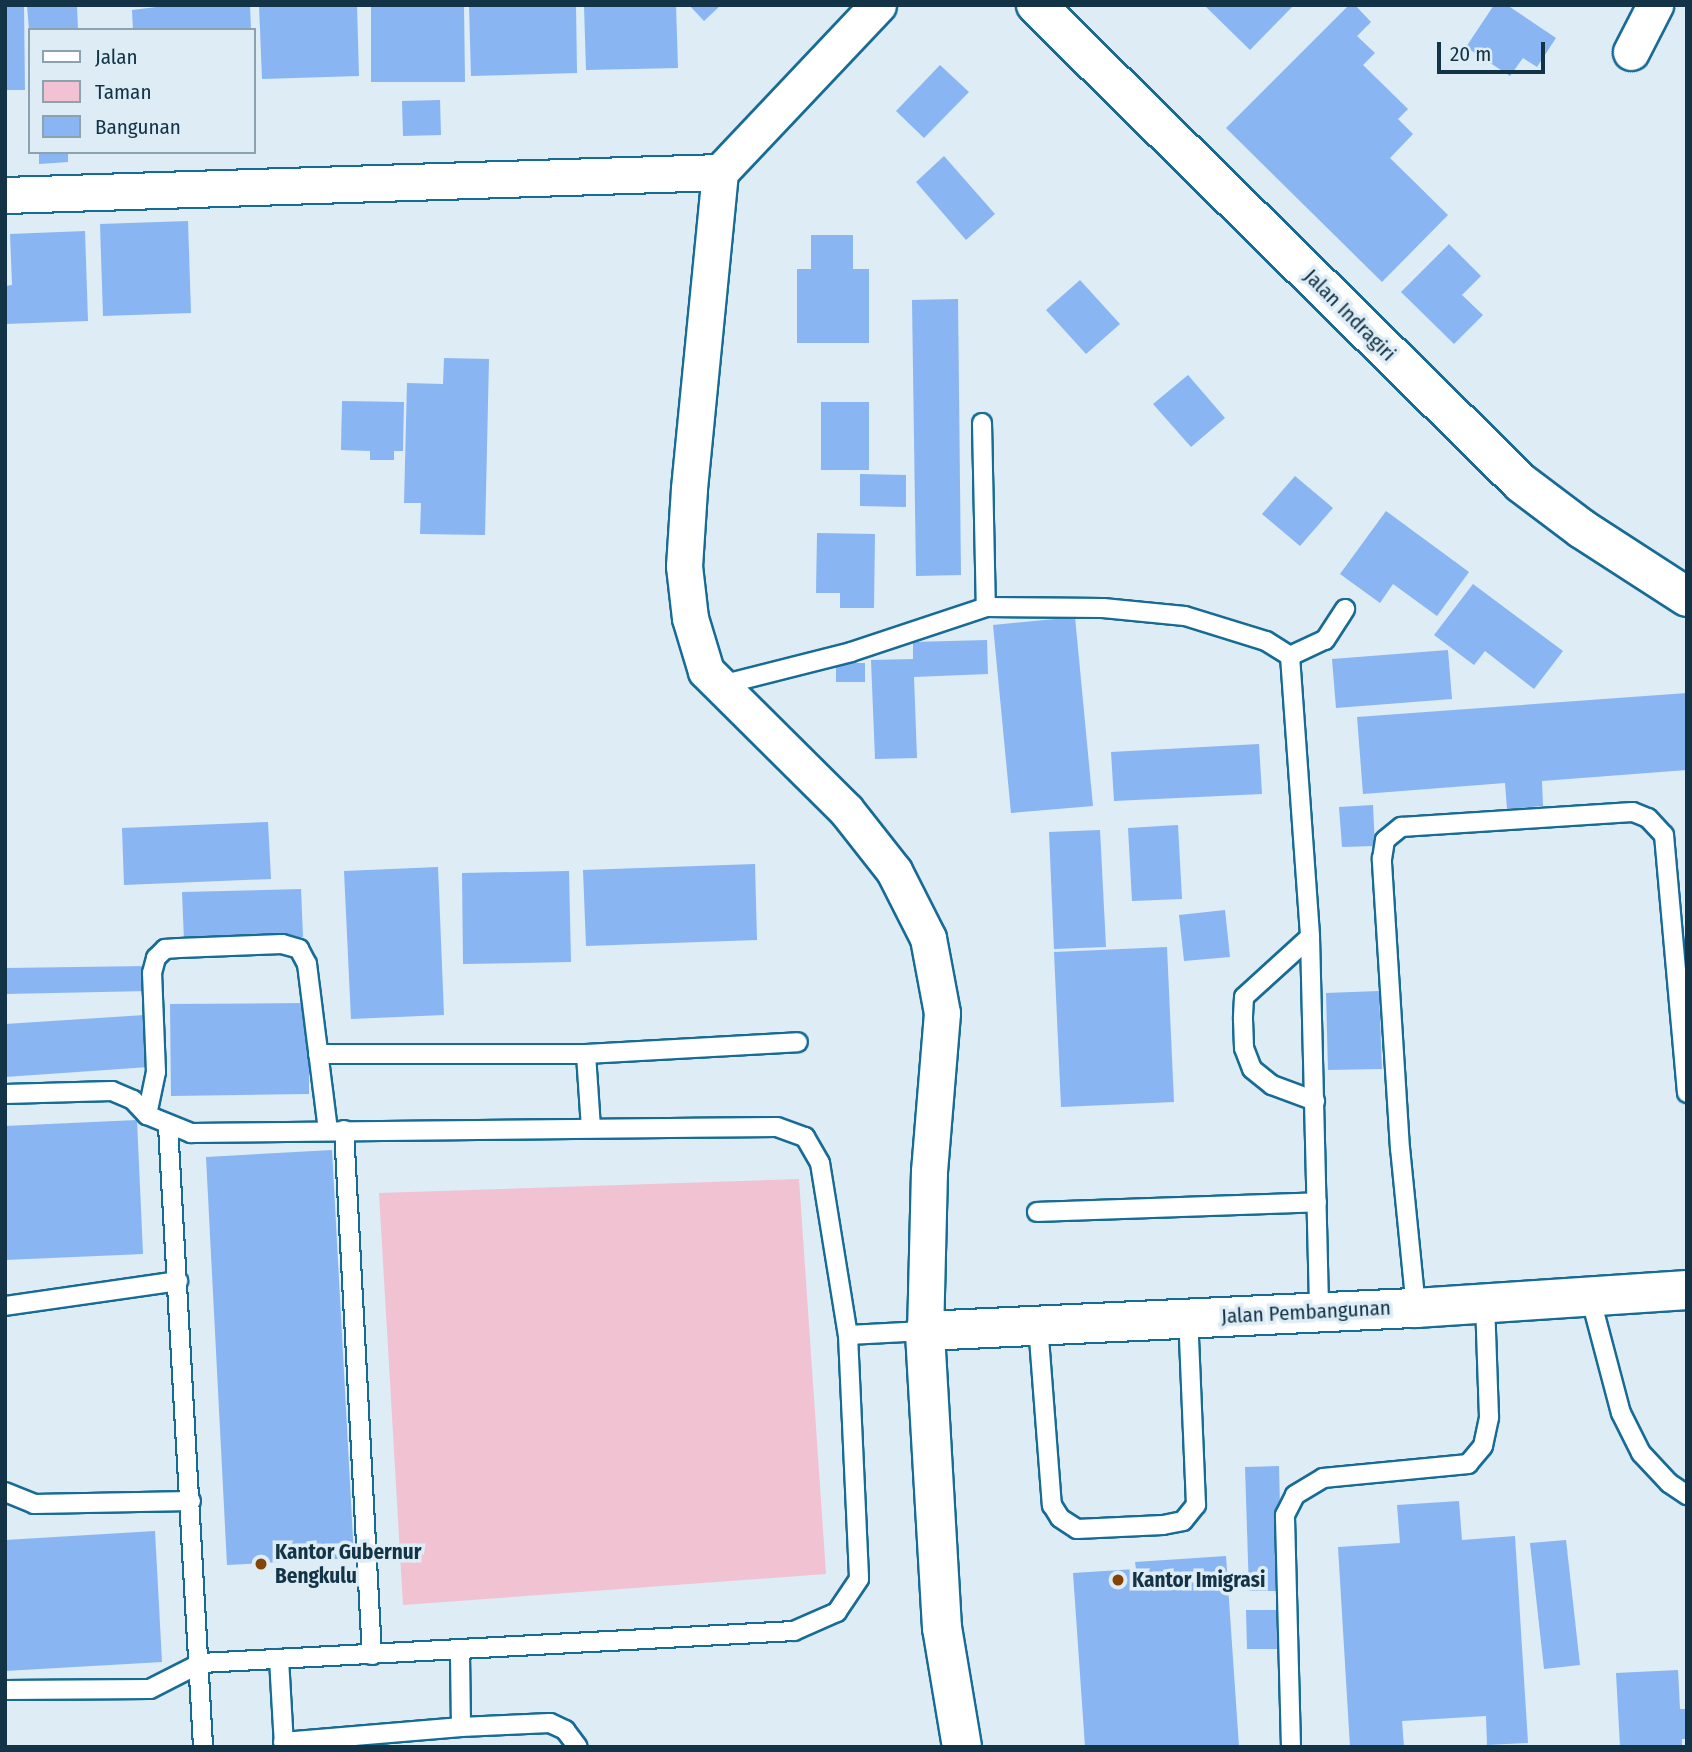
<!DOCTYPE html>
<html>
<head>
<meta charset="utf-8">
<style>
	body { margin:0 }
	#map { position:relative; width:1692px; height:1752px; overflow:hidden; background:#ddecf5; font-family:"Fira Sans Condensed",sans-serif }
	div>[style] { position:absolute }
	[style*='--x'] { left:calc(var(--x)*1px); top:calc(var(--y)*1px); width:calc(var(--w)*1px); rotate:calc(var(--a)*1deg) }
	.green>* { inset:0; background:#f1c2d2 }
	.building>* { inset:0; background:#89b5f3 }
	.roads { filter:drop-shadow(2px 0 #176c96) drop-shadow(-2px 0 #176c96) drop-shadow(0 2px #176c96) drop-shadow(0 -2px #176c96) }
	.lane>* { height:18px; margin:-9px; padding:0 9px; transform-origin:9px; border-radius:9px; background:#fff }
	.street>* { height:35px; margin:-17.5px; padding:0 17.5px; transform-origin:17.5px; border-radius:17.5px; background:#fff }
	.secondary>* { height:38px; margin:-19px; padding:0 19px; transform-origin:19px; border-radius:19px; background:#fff }
	.dots>* { width:19px; height:19px; translate:-50% -50%; box-sizing:border-box; border:4px solid #ddecf5; border-radius:50% }
	span { translate:-50% -50%; white-space:nowrap; text-align:center; line-height:1.15; -webkit-text-stroke:7px #ddecf5; paint-order:stroke }
	.street-label { font-size:21px; color:#133346 }
	.poi-label { font-size:21px; color:#133346; font-weight:700 }
	.left { translate:0 -50%; text-align:left }
	.frame { position:absolute; inset:0; border:7px solid #133346; pointer-events:none }
	.legend { position:absolute; left:28px; top:28px; width:228px; height:126px; box-sizing:border-box; background:#ddecf5; border:2px solid #8ca2af; margin:0; padding:9px 12px; list-style:none; font-size:21px; color:#133346 }
	.legend li { display:flex; align-items:center; gap:14px; height:35px }
	.legend b { width:35px; border:2px solid #8ca2af }
	.scale { position:absolute; left:1437px; top:42px; width:108px; height:32px; box-sizing:border-box; border:4px solid #133346; border-top:0; padding-left:9px; font-size:21px; line-height:24px; white-space:nowrap; color:#133346; -webkit-text-stroke:5px #ddecf5; paint-order:stroke }
</style>
</head>
<body>
<div id="map">
	<div class="green">
		<div style="clip-path:polygon(799px 1179px,826px 1574px,403px 1605px,379px 1193px)"></div>
	</div>
	<div class="building">
		<div style="clip-path:polygon(5px 5px,24px 5px,25px 90px,5px 90px)"></div>
		<div style="clip-path:polygon(27px 5px,77px 5px,78px 30px,29px 30px)"></div>
		<div style="clip-path:polygon(173px 5px,250px 5px,251px 30px,133px 30px,132px 10px)"></div>
		<div style="clip-path:polygon(259px 5px,357px 5px,359px 76px,262px 79px)"></div>
		<div style="clip-path:polygon(371px 5px,464px 5px,465px 82px,371px 82px)"></div>
		<div style="clip-path:polygon(469px 5px,576px 5px,577px 73px,471px 76px)"></div>
		<div style="clip-path:polygon(584px 5px,676px 5px,678px 68px,586px 70px)"></div>
		<div style="clip-path:polygon(689px 5px,721px 5px,704px 21px)"></div>
		<div style="clip-path:polygon(1204px 5px,1294px 5px,1250px 50px)"></div>
		<div style="clip-path:polygon(1349px 5px,1355px 5px,1371px 22px,1357px 36px,1375px 53px,1363px 65px,1408px 109px,1398px 119px,1413px 134px,1390px 158px,1448px 215px,1382px 282px,1226px 128px)"></div>
		<div style="clip-path:polygon(1494px 5px,1507px 5px,1556px 38px,1537px 67px,1523px 58px,1510px 76px,1466px 47px)"></div>
		<div style="clip-path:polygon(940px 65px,969px 92px,924px 138px,896px 111px)"></div>
		<div style="clip-path:polygon(440px 100px,441px 135px,403px 136px,402px 101px)"></div>
		<div style="clip-path:polygon(39px 152px,68px 152px,68px 162px,39px 164px)"></div>
		<div style="clip-path:polygon(944px 156px,995px 214px,966px 240px,916px 182px)"></div>
		<div style="clip-path:polygon(188px 221px,191px 313px,103px 316px,100px 224px)"></div>
		<div style="clip-path:polygon(85px 231px,88px 321px,5px 324px,5px 286px,12px 285px,10px 234px)"></div>
		<div style="clip-path:polygon(811px 235px,853px 235px,853px 269px,869px 269px,869px 343px,797px 343px,797px 269px,811px 269px)"></div>
		<div style="clip-path:polygon(1449px 244px,1481px 276px,1462px 295px,1483px 315px,1454px 344px,1401px 292px)"></div>
		<div style="clip-path:polygon(1080px 280px,1120px 324px,1086px 354px,1046px 310px)"></div>
		<div style="clip-path:polygon(958px 299px,961px 575px,916px 576px,912px 300px)"></div>
		<div style="clip-path:polygon(444px 358px,489px 359px,485px 535px,420px 534px,421px 503px,404px 503px,407px 383px,443px 384px)"></div>
		<div style="clip-path:polygon(1188px 375px,1225px 418px,1191px 447px,1153px 404px)"></div>
		<div style="clip-path:polygon(342px 401px,404px 402px,403px 451px,394px 451px,394px 460px,370px 460px,370px 451px,341px 450px)"></div>
		<div style="clip-path:polygon(821px 402px,869px 402px,869px 470px,821px 470px)"></div>
		<div style="clip-path:polygon(860px 474px,906px 475px,906px 507px,860px 506px)"></div>
		<div style="clip-path:polygon(1295px 476px,1333px 508px,1300px 546px,1262px 514px)"></div>
		<div style="clip-path:polygon(1386px 511px,1469px 572px,1437px 616px,1393px 584px,1380px 603px,1340px 574px)"></div>
		<div style="clip-path:polygon(817px 533px,875px 534px,874px 608px,840px 608px,840px 593px,816px 593px)"></div>
		<div style="clip-path:polygon(1473px 584px,1563px 651px,1534px 689px,1485px 651px,1474px 665px,1434px 635px)"></div>
		<div style="clip-path:polygon(1075px 617px,1093px 806px,1011px 813px,993px 625px)"></div>
		<div style="clip-path:polygon(987px 640px,988px 674px,914px 677px,917px 758px,875px 759px,871px 660px,913px 659px,913px 642px)"></div>
		<div style="clip-path:polygon(1448px 650px,1452px 699px,1336px 708px,1332px 659px)"></div>
		<div style="clip-path:polygon(836px 663px,865px 663px,865px 682px,836px 682px)"></div>
		<div style="clip-path:polygon(1687px 693px,1687px 770px,1542px 781px,1543px 806px,1507px 809px,1505px 783px,1363px 794px,1357px 717px)"></div>
		<div style="clip-path:polygon(1259px 744px,1262px 794px,1114px 801px,1111px 752px)"></div>
		<div style="clip-path:polygon(1373px 805px,1375px 846px,1342px 847px,1339px 807px)"></div>
		<div style="clip-path:polygon(268px 822px,271px 879px,124px 885px,122px 828px)"></div>
		<div style="clip-path:polygon(1178px 825px,1182px 899px,1132px 901px,1128px 828px)"></div>
		<div style="clip-path:polygon(1100px 830px,1106px 947px,1054px 949px,1049px 832px)"></div>
		<div style="clip-path:polygon(755px 864px,757px 940px,586px 946px,583px 870px)"></div>
		<div style="clip-path:polygon(438px 867px,444px 1015px,351px 1019px,344px 871px)"></div>
		<div style="clip-path:polygon(569px 871px,571px 962px,463px 964px,462px 873px)"></div>
		<div style="clip-path:polygon(301px 889px,303px 937px,184px 941px,182px 892px)"></div>
		<div style="clip-path:polygon(1225px 910px,1230px 957px,1184px 961px,1179px 915px)"></div>
		<div style="clip-path:polygon(1167px 947px,1174px 1102px,1061px 1107px,1054px 952px)"></div>
		<div style="clip-path:polygon(149px 966px,149px 991px,5px 994px,5px 968px)"></div>
		<div style="clip-path:polygon(1379px 991px,1382px 1069px,1328px 1070px,1326px 993px)"></div>
		<div style="clip-path:polygon(309px 1003px,309px 1094px,171px 1096px,170px 1004px)"></div>
		<div style="clip-path:polygon(145px 1015px,149px 1067px,5px 1077px,5px 1024px)"></div>
		<div style="clip-path:polygon(137px 1120px,143px 1254px,5px 1260px,5px 1126px)"></div>
		<div style="clip-path:polygon(332px 1150px,354px 1558px,227px 1565px,206px 1157px)"></div>
		<div style="clip-path:polygon(1279px 1466px,1282px 1591px,1249px 1591px,1245px 1467px)"></div>
		<div style="clip-path:polygon(1459px 1501px,1462px 1540px,1515px 1536px,1528px 1743px,1487px 1745px,1486px 1716px,1402px 1721px,1404px 1747px,1350px 1747px,1338px 1547px,1400px 1543px,1397px 1505px)"></div>
		<div style="clip-path:polygon(155px 1531px,162px 1662px,5px 1671px,5px 1540px)"></div>
		<div style="clip-path:polygon(1566px 1540px,1580px 1665px,1544px 1669px,1530px 1543px)"></div>
		<div style="clip-path:polygon(1226px 1556px,1239px 1747px,1085px 1747px,1073px 1573px,1136px 1569px,1135px 1562px)"></div>
		<div style="clip-path:polygon(1246px 1610px,1283px 1610px,1285px 1649px,1247px 1649px)"></div>
		<div style="clip-path:polygon(1678px 1670px,1680px 1709px,1687px 1709px,1687px 1739px,1682px 1739px,1682px 1747px,1620px 1747px,1616px 1673px)"></div>
	</div>
	<div class="roads">
		<div class="lane">
			<div style="--x:982;--y:423;--w:184;--a:88.8"></div>
			<div style="--x:1290;--y:656;--w:282;--a:85.9"></div>
			<div style="--x:1310;--y:937;--w:373;--a:88.6"></div>
			<div style="--x:717;--y:686;--w:138;--a:-14.2"></div>
			<div style="--x:851;--y:652;--w:142;--a:-18.4"></div>
			<div style="--x:986;--y:607;--w:117;--a:0.5"></div>
			<div style="--x:1103;--y:608;--w:82;--a:5.6"></div>
			<div style="--x:1185;--y:616;--w:85;--a:17.2"></div>
			<div style="--x:1266;--y:641;--w:28;--a:32"></div>
			<div style="--x:1290;--y:656;--w:38;--a:-25"></div>
			<div style="--x:1325;--y:640;--w:37;--a:-57"></div>
			<div style="--x:1310;--y:937;--w:89;--a:137.7"></div>
			<div style="--x:1244;--y:997;--w:22;--a:93"></div>
			<div style="--x:1243;--y:1019;--w:29;--a:88"></div>
			<div style="--x:1244;--y:1048;--w:22;--a:69"></div>
			<div style="--x:1252;--y:1069;--w:26;--a:39"></div>
			<div style="--x:1272;--y:1085;--w:46;--a:20.4"></div>
			<div style="--x:318;--y:1054;--w:268;--a:0"></div>
			<div style="--x:5;--y:1094;--w:107;--a:-1.6"></div>
			<div style="--x:112;--y:1091;--w:23;--a:23"></div>
			<div style="--x:133;--y:1100;--w:21;--a:47"></div>
			<div style="--x:147;--y:1115;--w:48;--a:22.2"></div>
			<div style="--x:191;--y:1133;--w:586;--a:-0.59"></div>
			<div style="--x:777;--y:1127;--w:30;--a:20"></div>
			<div style="--x:805;--y:1137;--w:30;--a:60"></div>
			<div style="--x:820;--y:1163;--w:174;--a:80.8"></div>
			<div style="--x:848;--y:1335;--w:244;--a:87.4"></div>
			<div style="--x:859;--y:1579;--w:40;--a:124"></div>
			<div style="--x:837;--y:1612;--w:47;--a:156.2"></div>
			<div style="--x:794;--y:1631;--w:594;--a:176.91"></div>
			<div style="--x:201;--y:1663;--w:57;--a:153"></div>
			<div style="--x:150;--y:1689;--w:145;--a:179.6"></div>
			<div style="--x:147;--y:1115;--w:44;--a:-78.2"></div>
			<div style="--x:156;--y:1072;--w:99;--a:-92.3"></div>
			<div style="--x:152;--y:973;--w:16;--a:-75"></div>
			<div style="--x:156;--y:958;--w:13;--a:-45"></div>
			<div style="--x:165;--y:949;--w:14;--a:-4"></div>
			<div style="--x:179;--y:948;--w:103;--a:-2.2"></div>
			<div style="--x:282;--y:944;--w:18;--a:16"></div>
			<div style="--x:299;--y:949;--w:17;--a:62"></div>
			<div style="--x:307;--y:964;--w:167;--a:82.8"></div>
			<div style="--x:168;--y:1126;--w:622;--a:86.77"></div>
			<div style="--x:591;--y:1128;--w:74;--a:-93.9"></div>
			<div style="--x:586;--y:1054;--w:212;--a:-3.2"></div>
			<div style="--x:344;--y:1130;--w:526;--a:86.95"></div>
			<div style="--x:1037;--y:1212;--w:280;--a:-2"></div>
			<div style="--x:1590;--y:1296;--w:121;--a:75.2"></div>
			<div style="--x:1621;--y:1413;--w:45;--a:63.4"></div>
			<div style="--x:1641;--y:1453;--w:41;--a:47"></div>
			<div style="--x:1669;--y:1483;--w:22;--a:34"></div>
			<div style="--x:5;--y:1306;--w:175;--a:-8.2"></div>
			<div style="--x:1416;--y:1308;--w:160;--a:-95.7"></div>
			<div style="--x:1400;--y:1149;--w:291;--a:-93.6"></div>
			<div style="--x:1382;--y:859;--w:19;--a:-81"></div>
			<div style="--x:1385;--y:840;--w:21;--a:-39"></div>
			<div style="--x:1401;--y:827;--w:232;--a:-3.7"></div>
			<div style="--x:1633;--y:812;--w:16;--a:22"></div>
			<div style="--x:1648;--y:818;--w:23;--a:47"></div>
			<div style="--x:1664;--y:835;--w:259;--a:84.9"></div>
			<div style="--x:1038;--y:1325;--w:181;--a:85.6"></div>
			<div style="--x:1052;--y:1505;--w:15;--a:58"></div>
			<div style="--x:1060;--y:1518;--w:20;--a:33"></div>
			<div style="--x:1077;--y:1529;--w:86;--a:-2.7"></div>
			<div style="--x:1163;--y:1525;--w:20;--a:-11"></div>
			<div style="--x:1183;--y:1521;--w:21;--a:-51"></div>
			<div style="--x:1196;--y:1505;--w:187;--a:-92.4"></div>
			<div style="--x:848;--y:1335;--w:77;--a:-3"></div>
			<div style="--x:5;--y:1492;--w:31;--a:22"></div>
			<div style="--x:34;--y:1504;--w:157;--a:-1.1"></div>
			<div style="--x:279;--y:1659;--w:88;--a:86.7"></div>
			<div style="--x:461;--y:1727;--w:89;--a:-2.6"></div>
			<div style="--x:550;--y:1723;--w:17;--a:25"></div>
			<div style="--x:565;--y:1730;--w:21;--a:53"></div>
			<div style="--x:283;--y:1742;--w:179;--a:-4.8"></div>
			<div style="--x:461;--y:1727;--w:76;--a:-90.8"></div>
			<div style="--x:1291;--y:1747;--w:232;--a:-91.5"></div>
			<div style="--x:1285;--y:1515;--w:22;--a:-63"></div>
			<div style="--x:1295;--y:1495;--w:33;--a:-31"></div>
			<div style="--x:1323;--y:1478;--w:146;--a:-5.5"></div>
			<div style="--x:1468;--y:1464;--w:23;--a:-50"></div>
			<div style="--x:1483;--y:1446;--w:30;--a:-78"></div>
			<div style="--x:1489;--y:1417;--w:113;--a:-92"></div>
		</div>
		<div class="street">
			<div style="--x:1631;--y:52;--w:53;--a:-62.9"></div>
			<div style="--x:720;--y:172;--w:319;--a:95.6"></div>
			<div style="--x:689;--y:489;--w:77;--a:93.7"></div>
			<div style="--x:684;--y:566;--w:52;--a:83.4"></div>
			<div style="--x:690;--y:618;--w:55;--a:73.2"></div>
			<div style="--x:706;--y:671;--w:197;--a:44.8"></div>
			<div style="--x:846;--y:810;--w:78;--a:51.8"></div>
			<div style="--x:894;--y:871;--w:75;--a:63.1"></div>
			<div style="--x:928;--y:938;--w:76;--a:79.4"></div>
			<div style="--x:942;--y:1013;--w:159;--a:94.7"></div>
			<div style="--x:929;--y:1171;--w:160;--a:91.4"></div>
			<div style="--x:5;--y:195;--w:715;--a:-1.84"></div>
			<div style="--x:720;--y:172;--w:230;--a:-46.6"></div>
		</div>
		<div class="secondary">
			<div style="--x:1036;--y:5;--w:681;--a:44.58"></div>
			<div style="--x:1521;--y:483;--w:76;--a:37"></div>
			<div style="--x:1582;--y:529;--w:125;--a:32.9"></div>
			<div style="--x:962;--y:1747;--w:121;--a:-99.5"></div>
			<div style="--x:942;--y:1628;--w:297;--a:-93.3"></div>
			<div style="--x:925;--y:1331;--w:492;--a:-2.7"></div>
			<div style="--x:1416;--y:1308;--w:272;--a:-3.8"></div>
		</div>
	</div>
	<div class="dots">
		<div style="left:261px;top:1564px;background:#834405"></div>
		<div style="left:1118px;top:1580px;background:#834405"></div>
	</div>
	<div class="street-label">
		<span style="left:1350px;top:315px;rotate:45deg">Jalan Indragiri</span>
		<span style="left:1306px;top:1312px;rotate:-3deg">Jalan Pembangunan</span>
	</div>
	<div class="poi-label">
		<span class="left" style="left:275px;top:1564px">Kantor Gubernur<br>Bengkulu</span>
		<span class="left" style="left:1132px;top:1580px">Kantor Imigrasi</span>
	</div>
	<div class="frame"></div>
	<ul class="legend">
	<li><b style="height:9px;background:#fff"></b>Jalan</li>
	<li><b style="height:19px;background:#f1c2d2"></b>Taman</li>
	<li><b style="height:19px;background:#89b5f3"></b>Bangunan</li>
	</ul>
	<div class="scale">20 m</div>
</div>
</body>
</html>
